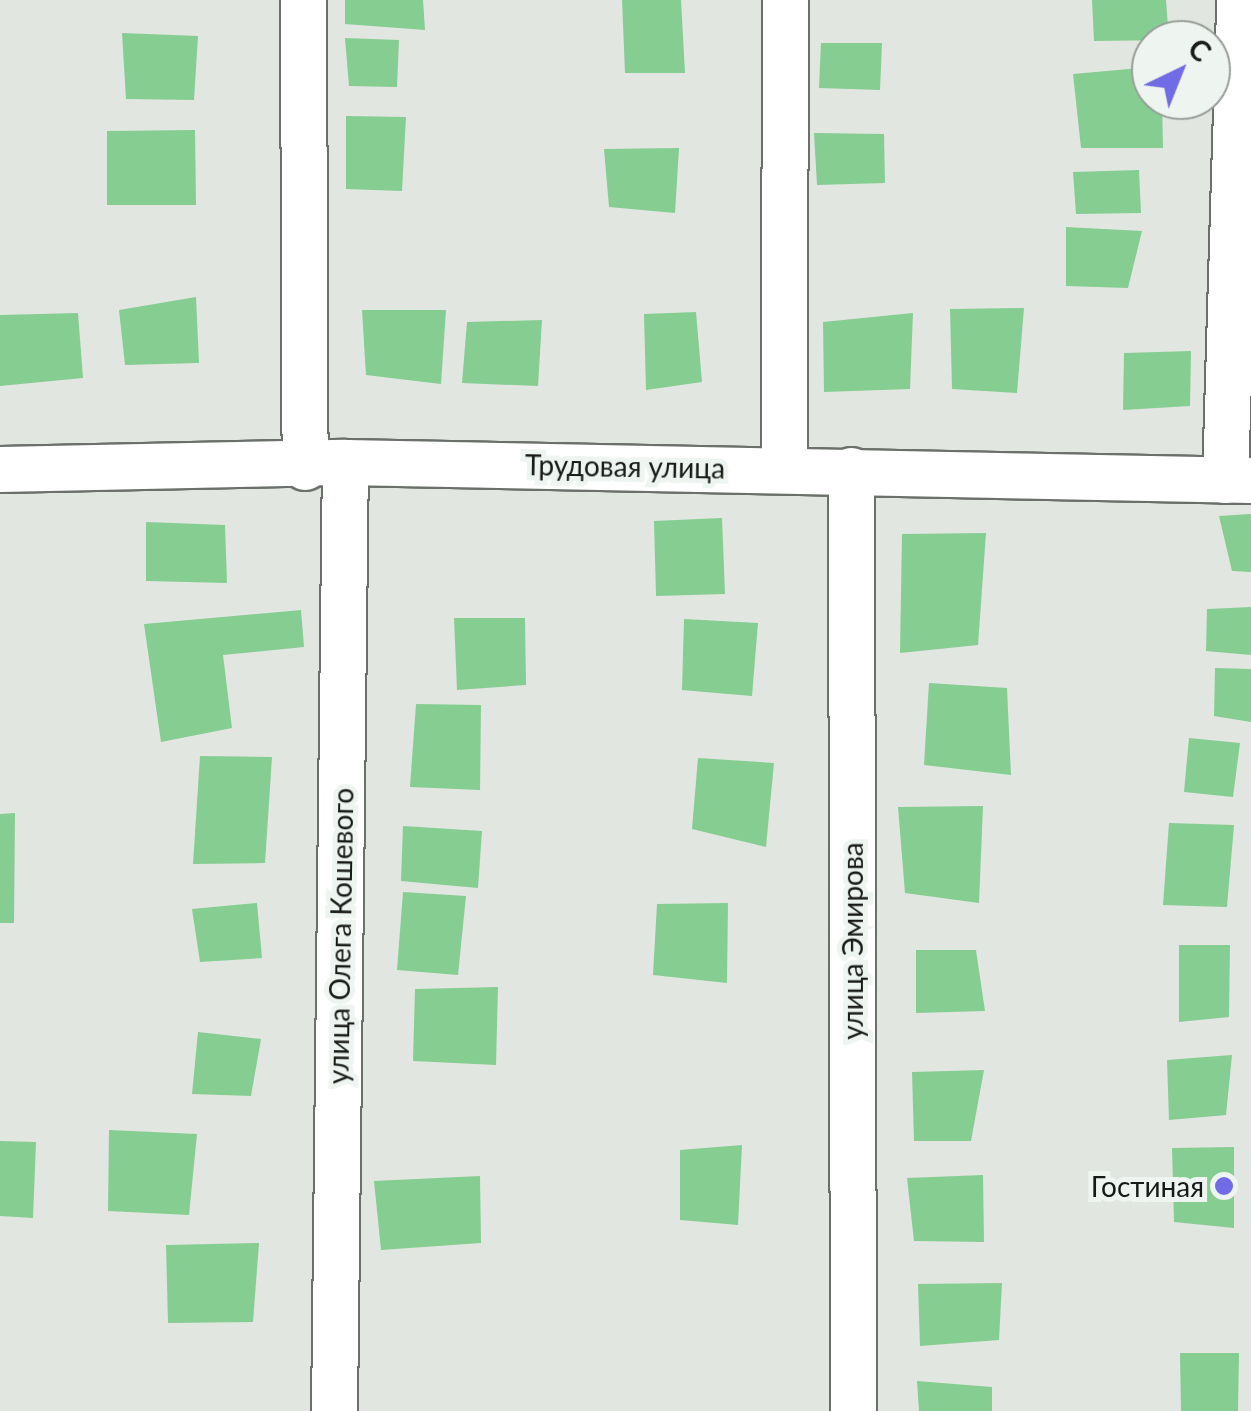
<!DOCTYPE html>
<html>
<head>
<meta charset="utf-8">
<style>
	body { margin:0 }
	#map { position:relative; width:1251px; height:1411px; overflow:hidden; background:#e1e6e1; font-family:Lato,sans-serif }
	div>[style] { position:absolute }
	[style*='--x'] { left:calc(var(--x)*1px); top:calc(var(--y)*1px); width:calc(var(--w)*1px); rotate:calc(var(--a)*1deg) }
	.building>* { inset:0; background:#86cd92 }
	.roads { filter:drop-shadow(2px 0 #6b706b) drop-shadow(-2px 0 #6b706b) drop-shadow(0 2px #6b706b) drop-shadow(0 -2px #6b706b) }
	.street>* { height:45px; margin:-22.5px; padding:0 22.5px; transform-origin:22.5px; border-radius:22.5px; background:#fff }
	.dots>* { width:28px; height:28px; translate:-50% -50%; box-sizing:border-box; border:5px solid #eef4ef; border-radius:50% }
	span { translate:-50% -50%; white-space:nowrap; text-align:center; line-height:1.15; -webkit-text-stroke:10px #eef4ef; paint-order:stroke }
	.street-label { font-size:28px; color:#181a18 }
	.poi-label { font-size:28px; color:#181a18 }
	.right { translate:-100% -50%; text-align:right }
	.north { position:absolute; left:1131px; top:20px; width:100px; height:100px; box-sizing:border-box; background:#eef4ef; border:2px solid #989d99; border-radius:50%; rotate:43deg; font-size:28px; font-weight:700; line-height:40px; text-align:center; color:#181a18 }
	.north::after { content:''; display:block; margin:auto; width:35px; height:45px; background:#716be6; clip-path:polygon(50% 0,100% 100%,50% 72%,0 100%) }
</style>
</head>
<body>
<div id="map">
	<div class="building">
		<div style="clip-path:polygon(345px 0,423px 0,425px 30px,345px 24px)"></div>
		<div style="clip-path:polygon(622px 0,681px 0,685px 73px,625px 73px)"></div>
		<div style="clip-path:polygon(1092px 0,1166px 0,1169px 40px,1094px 41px)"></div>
		<div style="clip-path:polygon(122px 33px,198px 36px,194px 100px,126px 99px)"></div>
		<div style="clip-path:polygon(345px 38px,399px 40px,397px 87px,349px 86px)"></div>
		<div style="clip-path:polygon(821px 43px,882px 43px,880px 90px,819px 88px)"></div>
		<div style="clip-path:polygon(1151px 67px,1151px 100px,1162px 100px,1163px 148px,1081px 148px,1073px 74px)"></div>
		<div style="clip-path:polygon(346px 116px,406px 117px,402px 191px,346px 189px)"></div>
		<div style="clip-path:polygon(195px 130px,196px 205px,107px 205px,107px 131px)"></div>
		<div style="clip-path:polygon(814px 133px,884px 134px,885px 183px,817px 185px)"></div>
		<div style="clip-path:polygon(679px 148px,675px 213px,609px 207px,604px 149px)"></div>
		<div style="clip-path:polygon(1139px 170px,1141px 213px,1076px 214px,1073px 172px)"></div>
		<div style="clip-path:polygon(1066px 227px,1142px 231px,1128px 288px,1066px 286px)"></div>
		<div style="clip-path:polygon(196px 297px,199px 363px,125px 365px,119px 310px)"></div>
		<div style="clip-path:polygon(1024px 308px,1017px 393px,952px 389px,950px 309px)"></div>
		<div style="clip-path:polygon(362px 310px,446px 310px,441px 384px,366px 375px)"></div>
		<div style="clip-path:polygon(696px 312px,702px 382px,646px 390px,644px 314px)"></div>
		<div style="clip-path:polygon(78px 313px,83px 378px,0 386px,0 315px)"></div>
		<div style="clip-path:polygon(913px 313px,910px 389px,824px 392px,823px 322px)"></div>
		<div style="clip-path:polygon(542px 320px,538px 386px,462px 383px,467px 322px)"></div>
		<div style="clip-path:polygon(1191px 351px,1190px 406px,1123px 410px,1124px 353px)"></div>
		<div style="clip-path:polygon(1251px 514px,1251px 572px,1232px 571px,1219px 516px)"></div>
		<div style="clip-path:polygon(722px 518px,725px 594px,656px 596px,654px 521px)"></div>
		<div style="clip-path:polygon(146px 522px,225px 525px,227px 583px,146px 581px)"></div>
		<div style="clip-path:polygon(986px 533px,978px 645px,900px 653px,902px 534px)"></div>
		<div style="clip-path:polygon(1251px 607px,1251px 655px,1206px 651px,1207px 609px)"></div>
		<div style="clip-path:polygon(301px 610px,304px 647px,223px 655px,232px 728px,161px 742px,144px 624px)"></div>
		<div style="clip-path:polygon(454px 618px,525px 618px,526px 685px,457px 690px)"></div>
		<div style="clip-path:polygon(684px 619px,758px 623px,752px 696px,682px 690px)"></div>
		<div style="clip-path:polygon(1215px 668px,1251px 669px,1251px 722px,1214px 716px)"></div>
		<div style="clip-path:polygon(929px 683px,1007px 688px,1011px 775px,924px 765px)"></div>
		<div style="clip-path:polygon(416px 704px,481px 705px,480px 790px,410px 787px)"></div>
		<div style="clip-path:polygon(1189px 738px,1240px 743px,1233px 797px,1184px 792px)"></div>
		<div style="clip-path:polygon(200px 756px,272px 757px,265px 863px,193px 864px)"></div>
		<div style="clip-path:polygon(698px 758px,774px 763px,766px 847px,692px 829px)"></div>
		<div style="clip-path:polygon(983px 806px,979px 903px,905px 893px,898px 807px)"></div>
		<div style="clip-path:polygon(15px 813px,14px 923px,0 923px,0 814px)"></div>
		<div style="clip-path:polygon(1169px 823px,1234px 825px,1227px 907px,1163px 905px)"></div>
		<div style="clip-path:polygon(403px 826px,482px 831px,478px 888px,401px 881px)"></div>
		<div style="clip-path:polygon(403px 892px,466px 896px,458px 975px,397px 970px)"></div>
		<div style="clip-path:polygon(257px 903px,262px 958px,200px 962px,192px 909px)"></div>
		<div style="clip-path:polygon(728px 903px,727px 983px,653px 975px,657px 904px)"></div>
		<div style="clip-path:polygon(1179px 945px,1230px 945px,1229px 1017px,1179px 1022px)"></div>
		<div style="clip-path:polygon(916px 950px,976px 950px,985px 1011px,916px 1013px)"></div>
		<div style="clip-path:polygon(498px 987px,496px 1065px,413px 1061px,415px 989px)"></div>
		<div style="clip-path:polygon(198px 1032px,261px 1039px,251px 1096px,192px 1094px)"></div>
		<div style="clip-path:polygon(1232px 1055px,1226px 1115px,1169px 1120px,1167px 1060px)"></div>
		<div style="clip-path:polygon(984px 1070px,971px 1141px,914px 1141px,912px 1072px)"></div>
		<div style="clip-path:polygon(109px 1130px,197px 1134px,189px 1215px,108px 1211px)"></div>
		<div style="clip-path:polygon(0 1141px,36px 1142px,33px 1218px,0 1216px)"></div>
		<div style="clip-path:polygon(742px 1145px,738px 1225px,680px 1220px,680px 1150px)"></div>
		<div style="clip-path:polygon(1234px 1147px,1234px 1228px,1174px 1222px,1172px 1148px)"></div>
		<div style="clip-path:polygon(983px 1175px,984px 1242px,914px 1241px,907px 1178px)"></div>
		<div style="clip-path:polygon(480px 1176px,481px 1243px,381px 1250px,374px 1181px)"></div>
		<div style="clip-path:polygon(259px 1243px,253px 1322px,168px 1323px,166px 1245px)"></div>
		<div style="clip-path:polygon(1002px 1283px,999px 1340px,920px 1346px,918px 1284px)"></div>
		<div style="clip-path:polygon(1180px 1353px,1239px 1353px,1238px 1411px,1181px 1411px)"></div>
		<div style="clip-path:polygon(917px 1381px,992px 1387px,992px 1411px,919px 1411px)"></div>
	</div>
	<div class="roads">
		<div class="street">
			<div style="--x:303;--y:0;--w:467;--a:89.8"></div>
			<div style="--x:0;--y:469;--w:345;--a:-1.2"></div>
			<div style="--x:345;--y:462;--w:906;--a:1.14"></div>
			<div style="--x:784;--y:469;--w:469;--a:-89.9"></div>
			<div style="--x:851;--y:470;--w:941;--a:89.88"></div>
			<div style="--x:1225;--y:480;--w:480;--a:-88.3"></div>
			<div style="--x:334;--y:1411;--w:949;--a:-89.34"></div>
		</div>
	</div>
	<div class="dots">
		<div style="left:1224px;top:1186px;background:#716be6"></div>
	</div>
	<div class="street-label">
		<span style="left:625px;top:466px;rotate:1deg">Трудовая улица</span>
		<span style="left:340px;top:936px;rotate:-89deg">улица Олега Кошевого</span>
		<span style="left:852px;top:941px;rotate:-90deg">улица Эмирова</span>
	</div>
	<div class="poi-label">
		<span class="right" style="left:1204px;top:1186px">Гостиная</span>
	</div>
	<div class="north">С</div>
</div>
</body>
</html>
